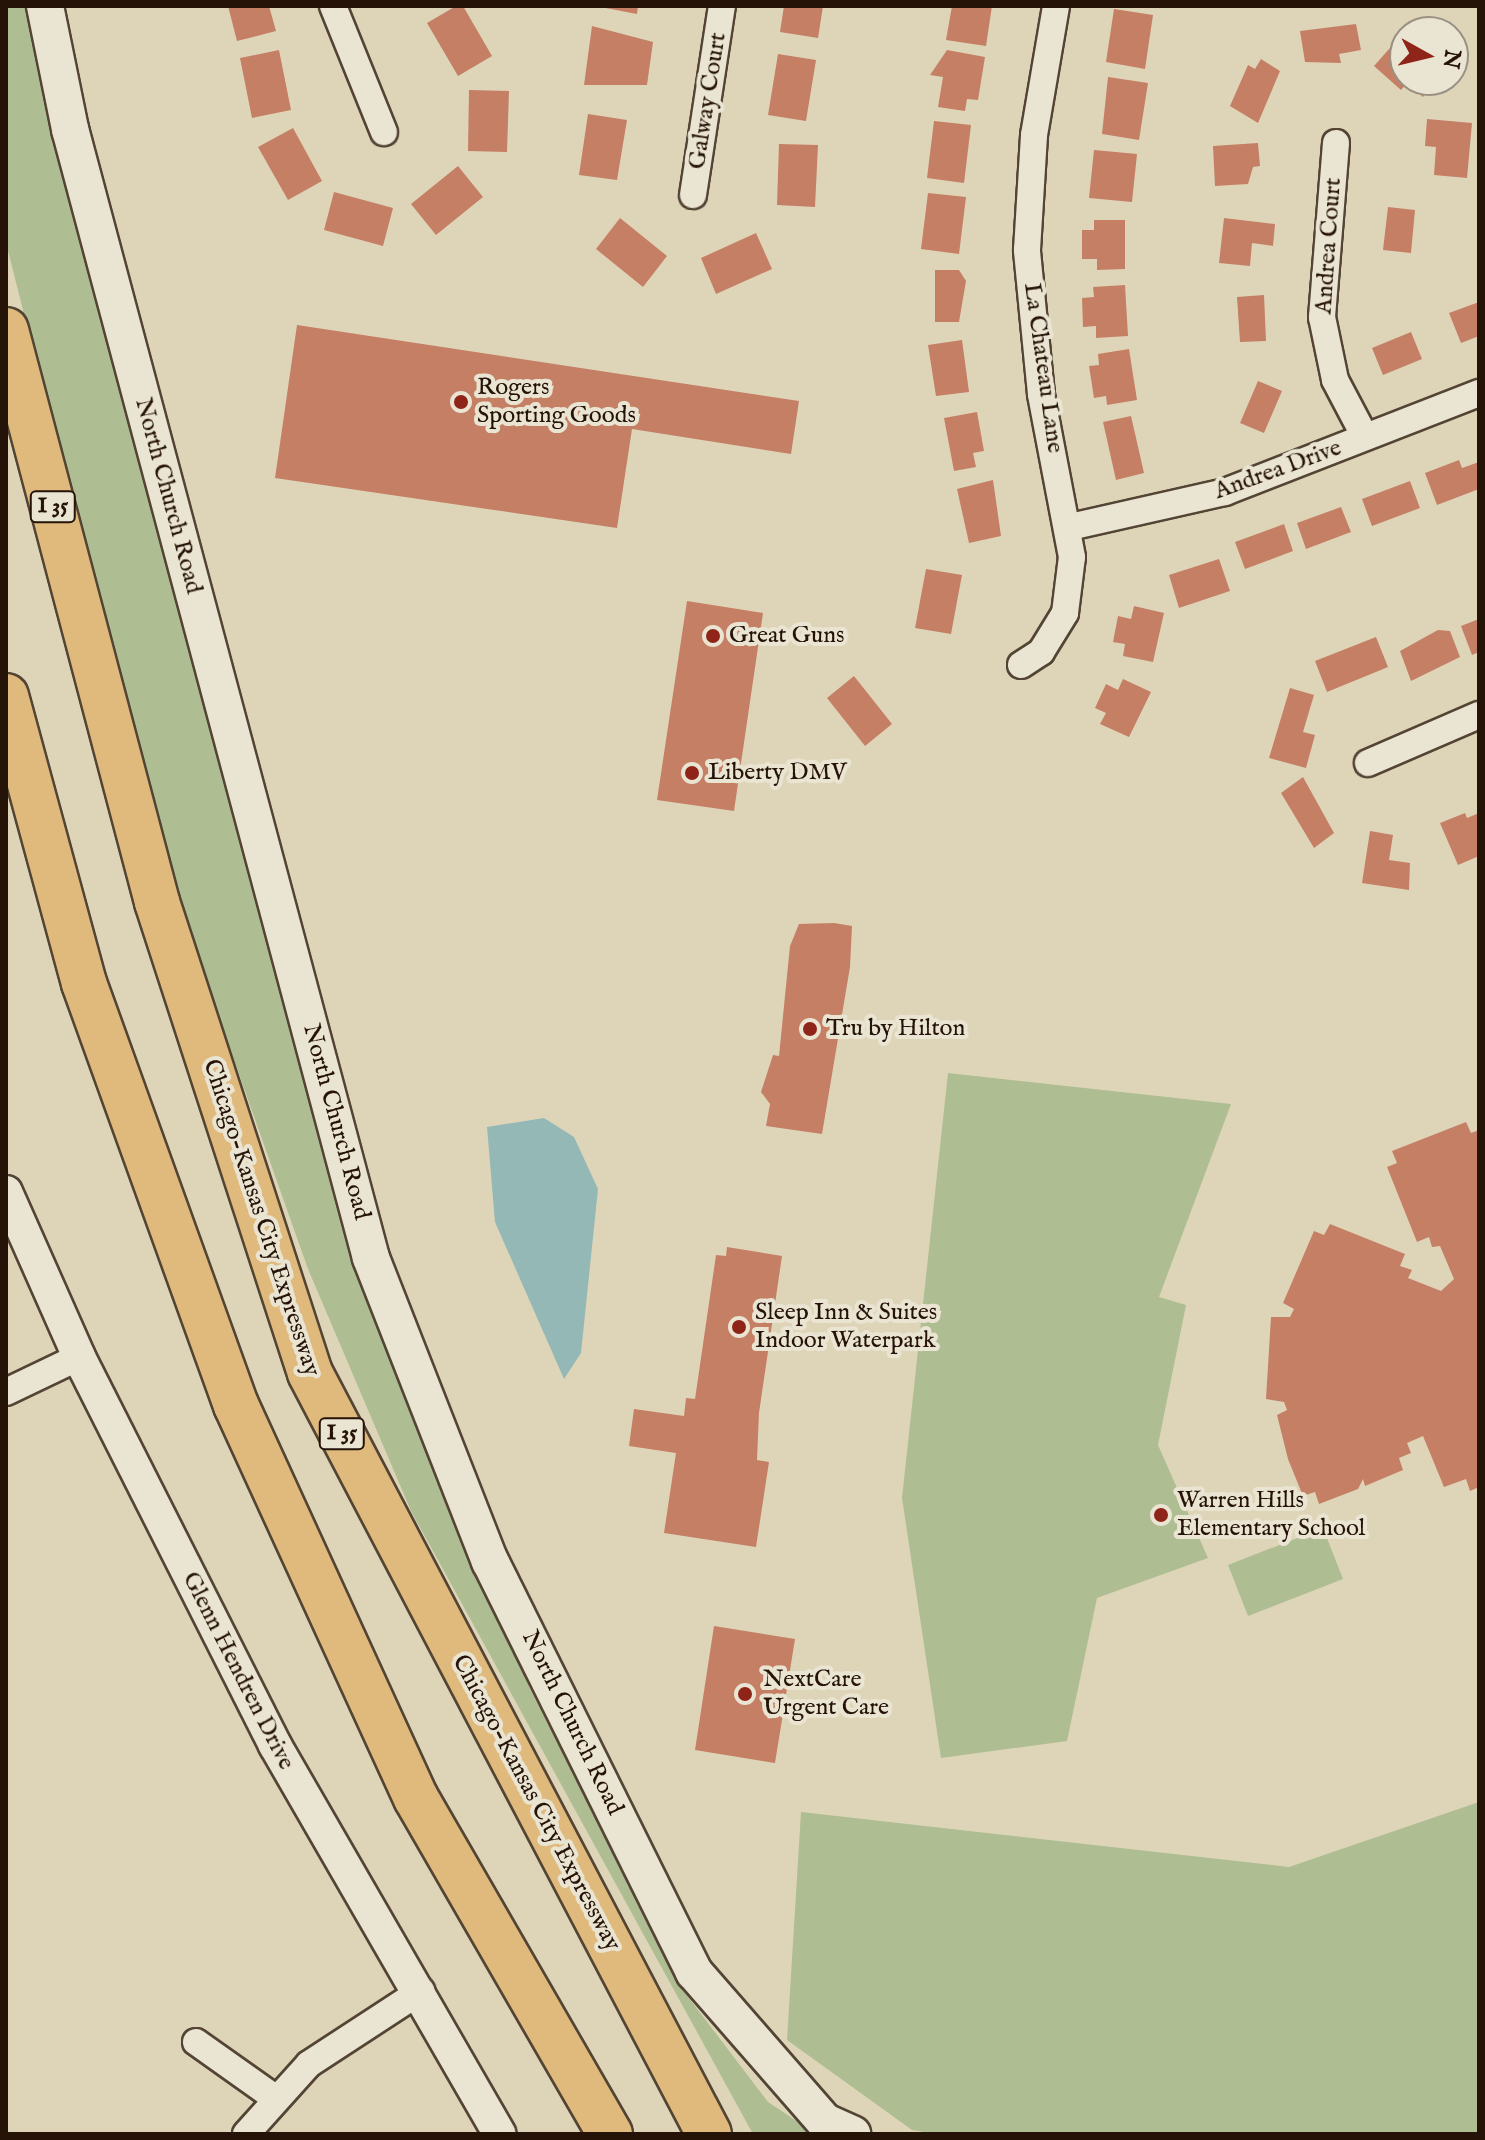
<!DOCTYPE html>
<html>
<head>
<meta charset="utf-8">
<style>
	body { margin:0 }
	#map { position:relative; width:1485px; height:2140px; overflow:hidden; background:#ded5b9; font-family:"IM FELL English",serif }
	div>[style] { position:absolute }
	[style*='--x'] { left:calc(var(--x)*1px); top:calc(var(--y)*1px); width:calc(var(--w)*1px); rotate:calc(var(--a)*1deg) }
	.green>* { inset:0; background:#aebe92 }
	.water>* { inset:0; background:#94b8b5 }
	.building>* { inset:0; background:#c57f64 }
	.roads { filter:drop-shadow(2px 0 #534434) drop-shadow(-2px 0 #534434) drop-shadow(0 2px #534434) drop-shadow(0 -2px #534434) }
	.minor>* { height:26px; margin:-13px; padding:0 13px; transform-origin:13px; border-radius:13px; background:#eae4d2 }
	.tertiary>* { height:32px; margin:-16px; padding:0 16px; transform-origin:16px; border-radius:16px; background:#eae4d2 }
	.secondary>* { height:36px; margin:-18px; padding:0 18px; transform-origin:18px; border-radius:18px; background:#eae4d2 }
	.motorway>* { height:44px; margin:-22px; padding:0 22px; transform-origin:22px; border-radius:22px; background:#dfba7c }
	.dots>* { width:22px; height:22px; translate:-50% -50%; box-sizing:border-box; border:4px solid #eae4d2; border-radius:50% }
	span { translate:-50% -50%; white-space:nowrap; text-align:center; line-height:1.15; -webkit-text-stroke:8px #eae4d2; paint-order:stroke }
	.shield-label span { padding:2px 6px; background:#eae4d2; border:2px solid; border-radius:6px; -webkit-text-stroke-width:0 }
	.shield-label { font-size:22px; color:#251308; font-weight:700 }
	.street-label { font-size:24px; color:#251308 }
	.poi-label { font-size:24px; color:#251308 }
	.left { translate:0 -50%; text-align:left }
	.frame { position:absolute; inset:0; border:8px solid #251308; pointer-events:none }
	.north { position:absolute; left:1389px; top:16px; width:80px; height:80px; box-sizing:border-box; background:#eae4d2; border:2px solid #9b9081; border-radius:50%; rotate:98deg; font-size:22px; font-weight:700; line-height:32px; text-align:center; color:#251308 }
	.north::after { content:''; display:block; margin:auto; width:28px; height:36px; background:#8f2418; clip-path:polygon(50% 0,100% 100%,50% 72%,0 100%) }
</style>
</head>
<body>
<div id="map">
	<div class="green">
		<div style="clip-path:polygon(6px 6px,27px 6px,38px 72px,336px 1194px,439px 1479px,531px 1691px,682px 1989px,768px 2102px,816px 2134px,753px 2134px,411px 1511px,308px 1269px,161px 854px,6px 243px)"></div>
		<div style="clip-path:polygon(948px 1073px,1231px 1104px,1159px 1297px,1186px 1305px,1158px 1445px,1208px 1558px,1097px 1598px,1067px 1741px,941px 1758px,902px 1498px)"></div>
		<div style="clip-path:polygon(1323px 1528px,1343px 1579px,1248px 1616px,1228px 1565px)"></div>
		<div style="clip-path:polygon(1479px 1802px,1479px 2134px,936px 2134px,912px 2130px,787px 2040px,801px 1812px,1289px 1867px)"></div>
	</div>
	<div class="water">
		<div style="clip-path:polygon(544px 1118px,574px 1137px,598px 1189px,581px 1353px,564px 1379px,495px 1222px,487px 1127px)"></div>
	</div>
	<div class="building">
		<div style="clip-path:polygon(228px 6px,269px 6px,276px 31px,237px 41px)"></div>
		<div style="clip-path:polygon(456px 6px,463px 6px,492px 56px,458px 76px,427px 23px)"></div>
		<div style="clip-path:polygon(595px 6px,638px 6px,637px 14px)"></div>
		<div style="clip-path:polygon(784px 6px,823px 6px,818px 38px,780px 32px)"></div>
		<div style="clip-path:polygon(952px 6px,992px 6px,986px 46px,946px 40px)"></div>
		<div style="clip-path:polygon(1114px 9px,1153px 15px,1145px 69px,1106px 62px)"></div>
		<div style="clip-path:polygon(1356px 24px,1361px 50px,1339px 54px,1341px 63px,1305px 62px,1300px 31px)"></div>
		<div style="clip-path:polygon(592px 26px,653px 42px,647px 85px,584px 85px)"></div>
		<div style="clip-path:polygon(1397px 40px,1405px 47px,1405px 80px,1438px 80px,1423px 97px,1407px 83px,1401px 90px,1374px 66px)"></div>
		<div style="clip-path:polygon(279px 50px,291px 110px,252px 118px,240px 58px)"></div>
		<div style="clip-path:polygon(947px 50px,985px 57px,978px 100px,967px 99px,965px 111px,938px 107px,943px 77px,930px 75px)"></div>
		<div style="clip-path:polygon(778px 54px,816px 60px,806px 121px,768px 115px)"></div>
		<div style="clip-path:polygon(1261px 59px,1280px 71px,1258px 123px,1230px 106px,1248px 65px,1255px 69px)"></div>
		<div style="clip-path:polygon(1108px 77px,1148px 83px,1139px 140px,1102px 134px)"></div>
		<div style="clip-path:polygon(469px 90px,509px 91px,507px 152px,468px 151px)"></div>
		<div style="clip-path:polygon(588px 114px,627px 120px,617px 180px,579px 175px)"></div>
		<div style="clip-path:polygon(1427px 119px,1472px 123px,1467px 178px,1434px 175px,1436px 147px,1425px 146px)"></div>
		<div style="clip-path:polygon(934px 121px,971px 125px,964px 183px,927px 178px)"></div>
		<div style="clip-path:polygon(293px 128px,322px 181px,288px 200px,258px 147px)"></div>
		<div style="clip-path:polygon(1258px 143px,1260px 166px,1253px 167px,1248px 184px,1215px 186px,1213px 146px)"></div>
		<div style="clip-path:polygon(779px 144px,818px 145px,815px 207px,777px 205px)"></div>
		<div style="clip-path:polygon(1094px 150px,1137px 154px,1132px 202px,1089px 198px)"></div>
		<div style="clip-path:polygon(458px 166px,483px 197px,436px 235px,411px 204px)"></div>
		<div style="clip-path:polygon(334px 192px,393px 208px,383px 246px,324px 230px)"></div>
		<div style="clip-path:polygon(928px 193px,966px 197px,959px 254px,921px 249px)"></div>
		<div style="clip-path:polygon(1388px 207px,1415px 210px,1411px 253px,1383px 250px)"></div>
		<div style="clip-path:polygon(620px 218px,667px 256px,643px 287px,596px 249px)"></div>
		<div style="clip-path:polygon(1224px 218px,1275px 224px,1273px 246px,1252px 243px,1250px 266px,1219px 263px)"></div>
		<div style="clip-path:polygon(1094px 220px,1125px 220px,1125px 269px,1097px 270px,1097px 259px,1082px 259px,1082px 230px,1094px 230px)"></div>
		<div style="clip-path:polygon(756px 233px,772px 269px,716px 294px,701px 258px)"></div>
		<div style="clip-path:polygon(935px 270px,959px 270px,966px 281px,959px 322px,935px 322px)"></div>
		<div style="clip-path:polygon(1125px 285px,1128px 336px,1096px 338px,1096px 326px,1083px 327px,1082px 298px,1094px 297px,1093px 287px)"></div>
		<div style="clip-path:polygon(1264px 295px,1266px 341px,1240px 342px,1237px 297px)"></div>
		<div style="clip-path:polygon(1479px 302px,1479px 336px,1461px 343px,1449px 313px)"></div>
		<div style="clip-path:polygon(297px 325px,799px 401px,791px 454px,632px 429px,617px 528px,275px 478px)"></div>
		<div style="clip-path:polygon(1411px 332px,1422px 359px,1383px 375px,1372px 348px)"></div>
		<div style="clip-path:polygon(962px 340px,969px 392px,936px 396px,928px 345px)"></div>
		<div style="clip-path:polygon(1129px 349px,1137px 400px,1107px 405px,1106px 396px,1094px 398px,1089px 366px,1099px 365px,1098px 354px)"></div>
		<div style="clip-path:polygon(1258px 381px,1282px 391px,1264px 433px,1240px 423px)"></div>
		<div style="clip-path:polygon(977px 412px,984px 451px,973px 453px,976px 467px,954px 471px,944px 418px)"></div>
		<div style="clip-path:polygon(1131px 416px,1144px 473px,1116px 480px,1103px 422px)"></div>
		<div style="clip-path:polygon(1459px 460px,1462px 468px,1479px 462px,1479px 489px,1437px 505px,1425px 473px)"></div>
		<div style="clip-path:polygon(993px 480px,1001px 536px,969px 543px,957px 489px)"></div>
		<div style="clip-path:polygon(1410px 481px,1420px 508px,1372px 526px,1362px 499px)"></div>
		<div style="clip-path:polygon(1341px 507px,1351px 532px,1306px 549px,1297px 523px)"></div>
		<div style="clip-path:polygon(1284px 524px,1293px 551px,1245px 569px,1235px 542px)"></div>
		<div style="clip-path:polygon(1219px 559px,1230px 591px,1179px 608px,1169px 575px)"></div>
		<div style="clip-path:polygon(926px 569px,962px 575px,951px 634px,915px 628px)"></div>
		<div style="clip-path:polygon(687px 601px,763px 613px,734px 811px,657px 800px)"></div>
		<div style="clip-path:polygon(1134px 606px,1164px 613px,1153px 662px,1123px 656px,1125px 644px,1113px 642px,1118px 616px,1131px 619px)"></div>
		<div style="clip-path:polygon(1479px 619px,1479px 652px,1472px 655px,1461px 626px)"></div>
		<div style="clip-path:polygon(1438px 630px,1450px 631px,1460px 657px,1411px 681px,1400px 651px)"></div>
		<div style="clip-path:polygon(1376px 637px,1388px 667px,1327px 692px,1315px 661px)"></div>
		<div style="clip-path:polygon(854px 676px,892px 724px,865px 746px,827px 698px)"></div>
		<div style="clip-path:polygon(1123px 679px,1151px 692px,1129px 737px,1100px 724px,1106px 713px,1095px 708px,1106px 684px,1118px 690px)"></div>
		<div style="clip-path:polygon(1290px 688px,1314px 695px,1303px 732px,1315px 735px,1306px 768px,1269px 758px)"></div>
		<div style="clip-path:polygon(1303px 777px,1334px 833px,1314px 848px,1281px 793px)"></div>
		<div style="clip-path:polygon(1465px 813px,1467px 818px,1479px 813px,1479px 856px,1458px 865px,1440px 823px)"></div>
		<div style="clip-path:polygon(1370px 831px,1393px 835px,1389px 860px,1410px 863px,1409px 890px,1362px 883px)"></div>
		<div style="clip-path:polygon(834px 923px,852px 926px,850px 967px,822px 1134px,766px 1126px,770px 1104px,761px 1092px,773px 1055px,779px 1056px,790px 946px,799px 924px)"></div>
		<div style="clip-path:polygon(1466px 1122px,1471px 1133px,1479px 1130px,1479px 1487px,1470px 1491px,1466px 1479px,1444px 1487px,1423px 1436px,1407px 1443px,1411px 1453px,1399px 1458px,1403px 1470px,1365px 1486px,1363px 1479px,1358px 1489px,1319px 1504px,1315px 1492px,1303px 1496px,1288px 1459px,1277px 1415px,1287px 1410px,1284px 1402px,1266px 1399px,1271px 1317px,1290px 1317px,1294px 1309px,1283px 1303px,1314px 1231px,1324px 1235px,1330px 1224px,1405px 1254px,1400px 1266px,1412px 1270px,1408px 1278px,1441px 1291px,1454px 1279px,1440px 1246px,1432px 1247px,1429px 1237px,1417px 1242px,1387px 1167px,1397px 1163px,1392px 1151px)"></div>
		<div style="clip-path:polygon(727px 1247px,782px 1256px,759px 1413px,757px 1460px,769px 1462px,756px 1547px,664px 1533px,676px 1453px,629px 1446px,634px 1409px,684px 1416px,686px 1398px,695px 1399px,716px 1255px,726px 1256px)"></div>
		<div style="clip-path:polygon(714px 1626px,795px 1639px,775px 1763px,695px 1750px)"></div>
	</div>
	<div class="roads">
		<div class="minor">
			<div style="--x:333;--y:6;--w:136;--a:68"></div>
			<div style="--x:1336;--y:143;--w:175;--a:94.6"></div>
			<div style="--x:1322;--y:317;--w:64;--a:78.3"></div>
			<div style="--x:1335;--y:380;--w:64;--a:62.2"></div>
			<div style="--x:693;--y:195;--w:191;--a:-81.3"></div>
			<div style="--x:1070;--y:527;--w:159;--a:-12.7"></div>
			<div style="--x:1225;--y:492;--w:273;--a:-21.3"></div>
			<div style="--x:1021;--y:665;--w:24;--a:-33"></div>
			<div style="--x:1041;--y:652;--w:46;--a:-58.4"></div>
			<div style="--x:1065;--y:613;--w:56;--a:-82.9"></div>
			<div style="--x:1072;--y:557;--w:166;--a:-100.8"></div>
			<div style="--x:1041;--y:394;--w:145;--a:-95.6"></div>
			<div style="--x:1027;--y:250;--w:115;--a:-86.5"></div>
			<div style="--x:1034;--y:135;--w:131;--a:-80.3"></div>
			<div style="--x:1368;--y:763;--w:121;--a:-23.4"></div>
			<div style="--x:6;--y:1392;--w:81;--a:-25.6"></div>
			<div style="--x:196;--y:2042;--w:97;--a:35.3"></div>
			<div style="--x:246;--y:2134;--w:94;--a:-48"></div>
			<div style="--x:309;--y:2064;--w:134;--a:-33.1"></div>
		</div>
		<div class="tertiary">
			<div style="--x:6;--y:1192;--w:180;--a:66.1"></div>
			<div style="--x:79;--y:1357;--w:435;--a:63.2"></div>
			<div style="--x:275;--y:1745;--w:449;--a:60"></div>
		</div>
		<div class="secondary">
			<div style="--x:45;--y:6;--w:126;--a:78.5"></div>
			<div style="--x:70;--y:129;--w:1168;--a:75.07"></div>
			<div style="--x:371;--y:1258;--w:326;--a:68.6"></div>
			<div style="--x:490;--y:1561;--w:459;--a:63.6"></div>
			<div style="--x:694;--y:1972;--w:199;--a:48.9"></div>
			<div style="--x:825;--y:2122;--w:30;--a:24"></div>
		</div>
		<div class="motorway">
			<div style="--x:6;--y:330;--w:592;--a:75.21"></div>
			<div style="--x:157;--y:902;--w:495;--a:72"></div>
			<div style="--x:310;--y:1373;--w:859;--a:62.33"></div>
			<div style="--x:6;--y:696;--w:297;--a:74.8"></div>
			<div style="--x:84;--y:983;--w:449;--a:70.2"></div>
			<div style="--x:236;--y:1405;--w:432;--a:65.4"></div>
			<div style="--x:416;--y:1798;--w:388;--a:60"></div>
		</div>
	</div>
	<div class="dots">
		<div style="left:461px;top:402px;background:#8f2418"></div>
		<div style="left:713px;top:636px;background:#8f2418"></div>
		<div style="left:692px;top:773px;background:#8f2418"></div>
		<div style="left:810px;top:1029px;background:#8f2418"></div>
		<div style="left:739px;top:1327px;background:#8f2418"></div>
		<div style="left:1161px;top:1515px;background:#8f2418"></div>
		<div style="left:745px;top:1694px;background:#8f2418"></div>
	</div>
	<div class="shield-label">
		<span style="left:53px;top:507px">I 35</span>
		<span style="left:342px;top:1434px">I 35</span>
	</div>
	<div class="street-label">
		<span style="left:708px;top:101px;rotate:-81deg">Galway Court</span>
		<span style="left:1329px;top:246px;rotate:-86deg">Andrea Court</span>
		<span style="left:1043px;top:368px;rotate:82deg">La Chateau Lane</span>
		<span style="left:1278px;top:470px;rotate:-20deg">Andrea Drive</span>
		<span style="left:168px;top:496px;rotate:75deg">North Church Road</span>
		<span style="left:336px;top:1122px;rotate:75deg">North Church Road</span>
		<span style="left:261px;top:1218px;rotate:72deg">Chicago-Kansas City Expressway</span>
		<span style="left:238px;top:1671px;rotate:63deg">Glenn Hendren Drive</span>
		<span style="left:572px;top:1723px;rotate:64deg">North Church Road</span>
		<span style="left:536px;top:1803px;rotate:62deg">Chicago-Kansas City Expressway</span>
	</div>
	<div class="poi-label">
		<span class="left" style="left:477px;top:402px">Rogers<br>Sporting Goods</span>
		<span class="left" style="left:729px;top:636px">Great Guns</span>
		<span class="left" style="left:708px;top:773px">Liberty DMV</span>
		<span class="left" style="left:826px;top:1029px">Tru by Hilton</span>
		<span class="left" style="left:755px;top:1327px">Sleep Inn &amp; Suites<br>Indoor Waterpark</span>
		<span class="left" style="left:1177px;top:1515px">Warren Hills<br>Elementary School</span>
		<span class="left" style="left:763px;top:1694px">NextCare<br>Urgent Care</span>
	</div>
	<div class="frame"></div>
	<div class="north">N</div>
</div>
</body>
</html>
